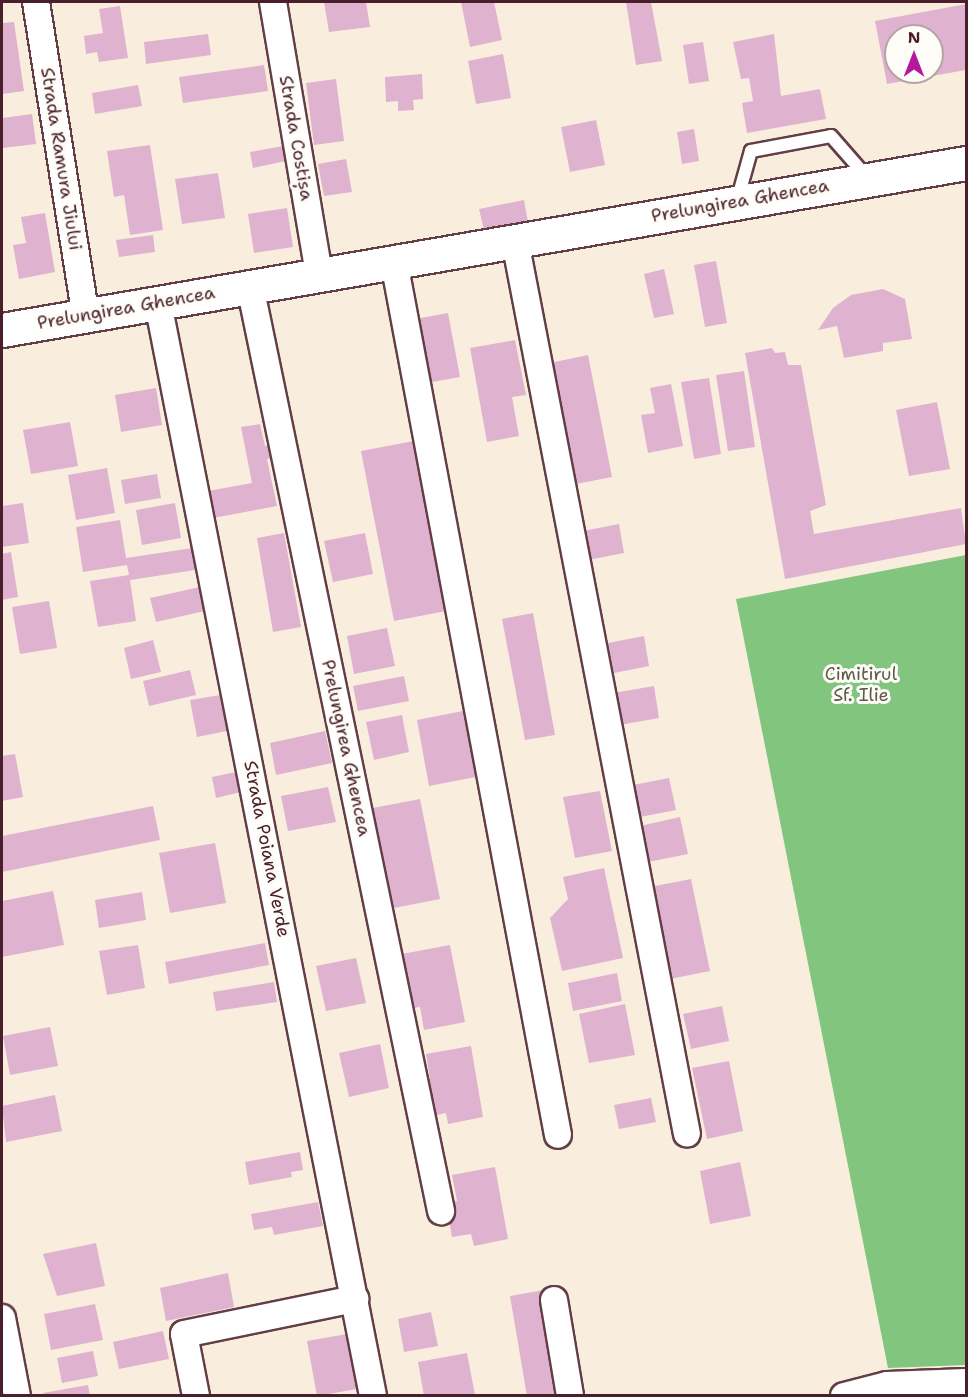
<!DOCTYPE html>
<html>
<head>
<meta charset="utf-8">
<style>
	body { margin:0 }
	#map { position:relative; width:968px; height:1397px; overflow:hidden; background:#f9eede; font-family:"Shantell Sans",sans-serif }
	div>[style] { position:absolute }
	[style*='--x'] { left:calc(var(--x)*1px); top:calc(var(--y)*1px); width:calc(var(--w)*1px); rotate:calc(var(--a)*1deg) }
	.green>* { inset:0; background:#82c57e }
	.building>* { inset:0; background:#dfb2d0 }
	.roads { filter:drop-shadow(2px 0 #643e46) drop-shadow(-2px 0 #643e46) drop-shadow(0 2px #643e46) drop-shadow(0 -2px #643e46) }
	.lane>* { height:12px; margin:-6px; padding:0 6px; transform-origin:6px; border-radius:6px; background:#fff }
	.street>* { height:26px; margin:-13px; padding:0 13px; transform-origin:13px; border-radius:13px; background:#fff }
	.secondary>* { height:33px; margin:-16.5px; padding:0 16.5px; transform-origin:16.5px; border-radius:16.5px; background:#fff }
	span { translate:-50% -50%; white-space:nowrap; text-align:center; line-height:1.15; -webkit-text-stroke:6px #fdfcf7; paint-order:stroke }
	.street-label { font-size:18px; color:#4a1f2b }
	.park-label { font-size:18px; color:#5e5948 }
	.frame { position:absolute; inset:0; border:3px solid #4a1f2b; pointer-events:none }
	.north { position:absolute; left:884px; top:24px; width:60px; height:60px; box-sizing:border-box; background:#fdfcf7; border:2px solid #b5a4a5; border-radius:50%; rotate:0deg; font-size:16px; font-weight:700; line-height:24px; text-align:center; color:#4a1f2b }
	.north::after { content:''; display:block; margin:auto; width:21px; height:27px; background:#b5179e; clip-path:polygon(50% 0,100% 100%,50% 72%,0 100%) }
</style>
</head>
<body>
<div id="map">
	<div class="green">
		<div style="clip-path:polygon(966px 555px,966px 1365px,888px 1368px,736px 599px)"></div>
	</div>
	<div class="building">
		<div style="clip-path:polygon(324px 2px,366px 2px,370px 27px,329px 32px)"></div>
		<div style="clip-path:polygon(461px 2px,494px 2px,502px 40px,470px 47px)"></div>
		<div style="clip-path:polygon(626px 2px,651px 2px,662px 61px,636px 65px)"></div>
		<div style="clip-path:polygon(evenodd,966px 4px,966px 70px,887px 84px,875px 21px,966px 4px,896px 36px,932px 36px,932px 72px,896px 72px,896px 36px)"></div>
		<div style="clip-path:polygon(120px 6px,128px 58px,99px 62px,97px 52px,86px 54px,84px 36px,103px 33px,99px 9px)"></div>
		<div style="clip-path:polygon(14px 22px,24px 91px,2px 94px,2px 23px)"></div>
		<div style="clip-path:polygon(208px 34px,211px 55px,146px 64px,144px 42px)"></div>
		<div style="clip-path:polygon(774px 34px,781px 96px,820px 89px,826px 119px,747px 133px,742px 103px,753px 101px,749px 78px,741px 79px,733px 42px)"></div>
		<div style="clip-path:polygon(703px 42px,709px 81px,689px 84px,683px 45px)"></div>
		<div style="clip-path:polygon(503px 54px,511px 98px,476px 104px,468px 61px)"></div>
		<div style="clip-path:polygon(264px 65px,268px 91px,183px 103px,179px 77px)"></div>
		<div style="clip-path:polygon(422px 74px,423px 99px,413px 100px,414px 110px,398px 111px,398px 101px,386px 102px,385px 77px)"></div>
		<div style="clip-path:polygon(336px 79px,344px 141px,314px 145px,306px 83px)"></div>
		<div style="clip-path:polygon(138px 85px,142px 106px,95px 114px,92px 93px)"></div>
		<div style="clip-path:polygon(32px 114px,36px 144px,2px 148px,2px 118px)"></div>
		<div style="clip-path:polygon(596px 120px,605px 165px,570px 172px,561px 127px)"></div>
		<div style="clip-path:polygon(694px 129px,699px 161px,682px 164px,677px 132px)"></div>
		<div style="clip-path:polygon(150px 145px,163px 230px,130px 235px,124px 195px,114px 197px,107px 151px)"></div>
		<div style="clip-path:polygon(283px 146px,286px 161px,253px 168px,250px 152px)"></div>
		<div style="clip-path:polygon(346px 159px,352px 192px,324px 196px,318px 164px)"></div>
		<div style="clip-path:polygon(218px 173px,225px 218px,182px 224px,175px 179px)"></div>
		<div style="clip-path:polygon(524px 200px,528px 222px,484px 230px,479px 209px)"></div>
		<div style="clip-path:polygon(287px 208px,293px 247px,254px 253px,248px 214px)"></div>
		<div style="clip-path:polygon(45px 213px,55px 272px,19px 279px,13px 245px,26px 243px,21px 217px)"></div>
		<div style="clip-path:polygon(153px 235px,155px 252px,119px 257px,116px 240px)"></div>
		<div style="clip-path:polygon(716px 261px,727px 323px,705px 327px,694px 265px)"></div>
		<div style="clip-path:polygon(664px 269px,674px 314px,654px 318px,644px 274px)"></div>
		<div style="clip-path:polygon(883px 289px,905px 299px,912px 339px,883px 343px,883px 351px,844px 358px,837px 326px,818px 330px,833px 308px,851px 295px)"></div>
		<div style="clip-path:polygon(448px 313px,460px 377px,427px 383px,415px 319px)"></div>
		<div style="clip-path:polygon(515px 340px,526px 395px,512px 397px,519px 436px,487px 442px,470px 348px)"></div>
		<div style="clip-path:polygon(772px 348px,775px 353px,785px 352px,788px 365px,801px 365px,826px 505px,810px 511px,814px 534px,961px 508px,966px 544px,785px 579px,745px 353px)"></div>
		<div style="clip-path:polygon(588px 355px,612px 477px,576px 484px,568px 439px,560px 441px,545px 364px)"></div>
		<div style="clip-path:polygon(744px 371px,755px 447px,728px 451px,716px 375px)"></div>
		<div style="clip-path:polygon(709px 378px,721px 454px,694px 459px,681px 382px)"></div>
		<div style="clip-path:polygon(671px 384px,683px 446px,648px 453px,641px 415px,655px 413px,650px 388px)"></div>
		<div style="clip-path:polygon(156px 388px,162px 425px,121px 432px,115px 395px)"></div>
		<div style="clip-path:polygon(937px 402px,950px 469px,909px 476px,896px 410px)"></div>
		<div style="clip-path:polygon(70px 422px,78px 466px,31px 474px,23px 430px)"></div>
		<div style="clip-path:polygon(260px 424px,265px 446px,270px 445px,273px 458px,267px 459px,277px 506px,213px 518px,208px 491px,252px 483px,241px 427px)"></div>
		<div style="clip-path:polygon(414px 441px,446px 611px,394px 621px,361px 451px)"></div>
		<div style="clip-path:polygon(107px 468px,115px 513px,76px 520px,68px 475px)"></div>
		<div style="clip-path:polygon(157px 474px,161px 498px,125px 504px,121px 480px)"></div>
		<div style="clip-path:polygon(23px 503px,29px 543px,2px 547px,2px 506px)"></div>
		<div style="clip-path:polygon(175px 503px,181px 538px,142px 545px,136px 510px)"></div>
		<div style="clip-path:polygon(120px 520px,126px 558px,199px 547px,202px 569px,130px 580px,136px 621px,98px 627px,90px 581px,129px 575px,127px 565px,83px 572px,76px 527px)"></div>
		<div style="clip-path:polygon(619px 524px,624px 553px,588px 560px,583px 531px)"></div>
		<div style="clip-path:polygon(284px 533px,301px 627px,273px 632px,257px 538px)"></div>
		<div style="clip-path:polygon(365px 533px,373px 574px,333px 582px,324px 541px)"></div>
		<div style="clip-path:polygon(11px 552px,18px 597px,2px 600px,2px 554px)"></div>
		<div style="clip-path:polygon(200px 587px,205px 611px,156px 622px,150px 598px)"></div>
		<div style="clip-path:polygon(49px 601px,57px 648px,20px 654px,12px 607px)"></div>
		<div style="clip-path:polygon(533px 613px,555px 735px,525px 740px,502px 619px)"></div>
		<div style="clip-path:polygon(387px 628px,395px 666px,354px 674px,347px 636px)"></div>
		<div style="clip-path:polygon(644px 636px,649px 666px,614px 673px,608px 643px)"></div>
		<div style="clip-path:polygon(153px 640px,161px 672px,131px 679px,124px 648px)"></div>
		<div style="clip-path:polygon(190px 670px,196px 695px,149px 706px,143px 681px)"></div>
		<div style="clip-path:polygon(404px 676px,409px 701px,358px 711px,353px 686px)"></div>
		<div style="clip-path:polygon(654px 686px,659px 718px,614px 726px,608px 694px)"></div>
		<div style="clip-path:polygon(220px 695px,227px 731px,197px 737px,190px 700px)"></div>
		<div style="clip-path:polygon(468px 710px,481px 776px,429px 786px,417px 720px)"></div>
		<div style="clip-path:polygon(402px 715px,409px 752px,374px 760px,366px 722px)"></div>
		<div style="clip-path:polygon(325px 731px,332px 763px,276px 775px,270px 743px)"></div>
		<div style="clip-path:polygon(15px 754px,23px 797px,2px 801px,2px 756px)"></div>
		<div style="clip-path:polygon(241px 771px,245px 791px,216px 798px,212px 777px)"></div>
		<div style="clip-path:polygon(669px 778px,676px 810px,635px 818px,628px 786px)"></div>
		<div style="clip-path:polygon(328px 787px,336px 822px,288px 831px,281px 796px)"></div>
		<div style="clip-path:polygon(600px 791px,612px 851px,575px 858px,563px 797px)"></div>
		<div style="clip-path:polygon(420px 799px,440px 899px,394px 908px,373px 808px)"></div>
		<div style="clip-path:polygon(153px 806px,160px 840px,2px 872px,2px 836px)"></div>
		<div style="clip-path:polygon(680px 817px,688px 854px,648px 862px,640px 826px)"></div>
		<div style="clip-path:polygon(215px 843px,226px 903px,170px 913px,159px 853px)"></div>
		<div style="clip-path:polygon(604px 868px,623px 958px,562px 971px,550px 918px,568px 899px,563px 877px)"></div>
		<div style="clip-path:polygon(691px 879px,710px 971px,670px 979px,650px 887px)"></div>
		<div style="clip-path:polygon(53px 891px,64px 945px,2px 957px,2px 901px)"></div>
		<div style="clip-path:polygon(142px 892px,146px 920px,99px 928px,95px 900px)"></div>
		<div style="clip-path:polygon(265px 943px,269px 965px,169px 984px,165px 962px)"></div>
		<div style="clip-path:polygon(138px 945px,145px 988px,107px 995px,99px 951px)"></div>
		<div style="clip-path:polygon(450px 945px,465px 1022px,424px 1030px,420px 1007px,413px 1008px,402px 954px)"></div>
		<div style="clip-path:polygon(356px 958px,366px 1003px,326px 1011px,316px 966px)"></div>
		<div style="clip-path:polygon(617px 973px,622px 1001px,573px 1011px,568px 983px)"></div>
		<div style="clip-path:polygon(274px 982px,277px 1002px,216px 1011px,213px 992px)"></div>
		<div style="clip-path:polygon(625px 1004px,635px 1055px,589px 1063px,579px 1014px)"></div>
		<div style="clip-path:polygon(722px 1006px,729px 1041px,691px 1049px,683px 1014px)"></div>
		<div style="clip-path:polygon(50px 1027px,58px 1066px,10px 1075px,3px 1036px)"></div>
		<div style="clip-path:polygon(380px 1044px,389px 1088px,349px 1097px,339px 1053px)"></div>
		<div style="clip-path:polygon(471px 1046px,483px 1117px,448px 1124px,446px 1113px,428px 1117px,421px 1080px,430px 1079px,426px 1054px)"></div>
		<div style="clip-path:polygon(729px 1061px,743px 1131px,707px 1139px,692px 1068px)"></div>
		<div style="clip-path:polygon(55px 1095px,62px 1131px,6px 1142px,2px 1106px)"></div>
		<div style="clip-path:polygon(651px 1098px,656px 1122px,619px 1129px,614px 1105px)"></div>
		<div style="clip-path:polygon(300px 1152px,303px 1170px,291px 1172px,292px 1177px,249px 1185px,245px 1162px)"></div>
		<div style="clip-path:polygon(740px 1162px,751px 1216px,710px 1224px,700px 1171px)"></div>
		<div style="clip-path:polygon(495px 1167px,508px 1239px,474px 1246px,471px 1234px,452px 1237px,446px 1203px,457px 1201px,452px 1175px)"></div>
		<div style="clip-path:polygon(318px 1202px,323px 1226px,274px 1235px,272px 1227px,254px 1230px,251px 1214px)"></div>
		<div style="clip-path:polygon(96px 1243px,105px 1286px,57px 1296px,43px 1254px)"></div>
		<div style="clip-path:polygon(228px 1273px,234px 1307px,166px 1321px,160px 1288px)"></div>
		<div style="clip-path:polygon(544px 1290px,562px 1396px,527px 1396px,510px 1296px)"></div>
		<div style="clip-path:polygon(95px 1304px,103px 1340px,51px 1350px,44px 1314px)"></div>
		<div style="clip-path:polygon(431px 1312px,438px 1346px,404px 1352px,398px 1319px)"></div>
		<div style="clip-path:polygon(163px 1331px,169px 1359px,119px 1369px,113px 1342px)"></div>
		<div style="clip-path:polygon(347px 1334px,357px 1389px,317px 1396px,307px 1341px)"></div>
		<div style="clip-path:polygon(93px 1351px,98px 1376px,62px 1383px,57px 1358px)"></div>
		<div style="clip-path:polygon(467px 1353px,475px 1395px,424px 1396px,418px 1362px)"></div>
		<div style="clip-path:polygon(88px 1385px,90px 1396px,43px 1396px,43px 1393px)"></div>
	</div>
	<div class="roads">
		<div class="lane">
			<div style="--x:737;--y:201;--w:52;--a:-74.4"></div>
			<div style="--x:751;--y:151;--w:81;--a:-10.6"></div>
			<div style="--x:831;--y:136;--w:53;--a:48.8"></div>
		</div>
		<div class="street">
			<div style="--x:36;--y:2;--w:318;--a:81"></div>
			<div style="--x:273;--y:2;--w:277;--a:80.4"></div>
			<div style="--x:515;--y:241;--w:909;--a:79.1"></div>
			<div style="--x:394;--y:262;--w:888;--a:79.36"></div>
			<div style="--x:250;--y:286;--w:945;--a:78.33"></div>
			<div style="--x:158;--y:303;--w:1114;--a:78.87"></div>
			<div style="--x:554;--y:1300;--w:97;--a:80.5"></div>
			<div style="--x:2;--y:1318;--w:79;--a:79.1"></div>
			<div style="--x:196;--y:1396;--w:63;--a:-101"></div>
			<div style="--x:184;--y:1334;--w:175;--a:-11.6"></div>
			<div style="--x:844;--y:1396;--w:44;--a:-14.3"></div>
			<div style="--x:887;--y:1385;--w:79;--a:-2.2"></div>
		</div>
		<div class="secondary">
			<div style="--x:2;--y:330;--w:978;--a:-9.83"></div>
		</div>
	</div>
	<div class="street-label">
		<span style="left:296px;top:138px;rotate:80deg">Strada Costișa</span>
		<span style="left:61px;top:159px;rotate:81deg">Strada Ramura Jiului</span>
		<span style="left:740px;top:201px;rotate:-10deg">Prelungirea Ghencea</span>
		<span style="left:126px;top:308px;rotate:-10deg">Prelungirea Ghencea</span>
		<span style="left:346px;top:748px;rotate:78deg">Prelungirea Ghencea</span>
		<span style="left:267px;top:849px;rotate:79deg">Strada Poiana Verde</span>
	</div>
	<div class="park-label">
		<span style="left:861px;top:685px">Cimitirul<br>Sf. Ilie</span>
	</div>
	<div class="frame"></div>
	<div class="north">N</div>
</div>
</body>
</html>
